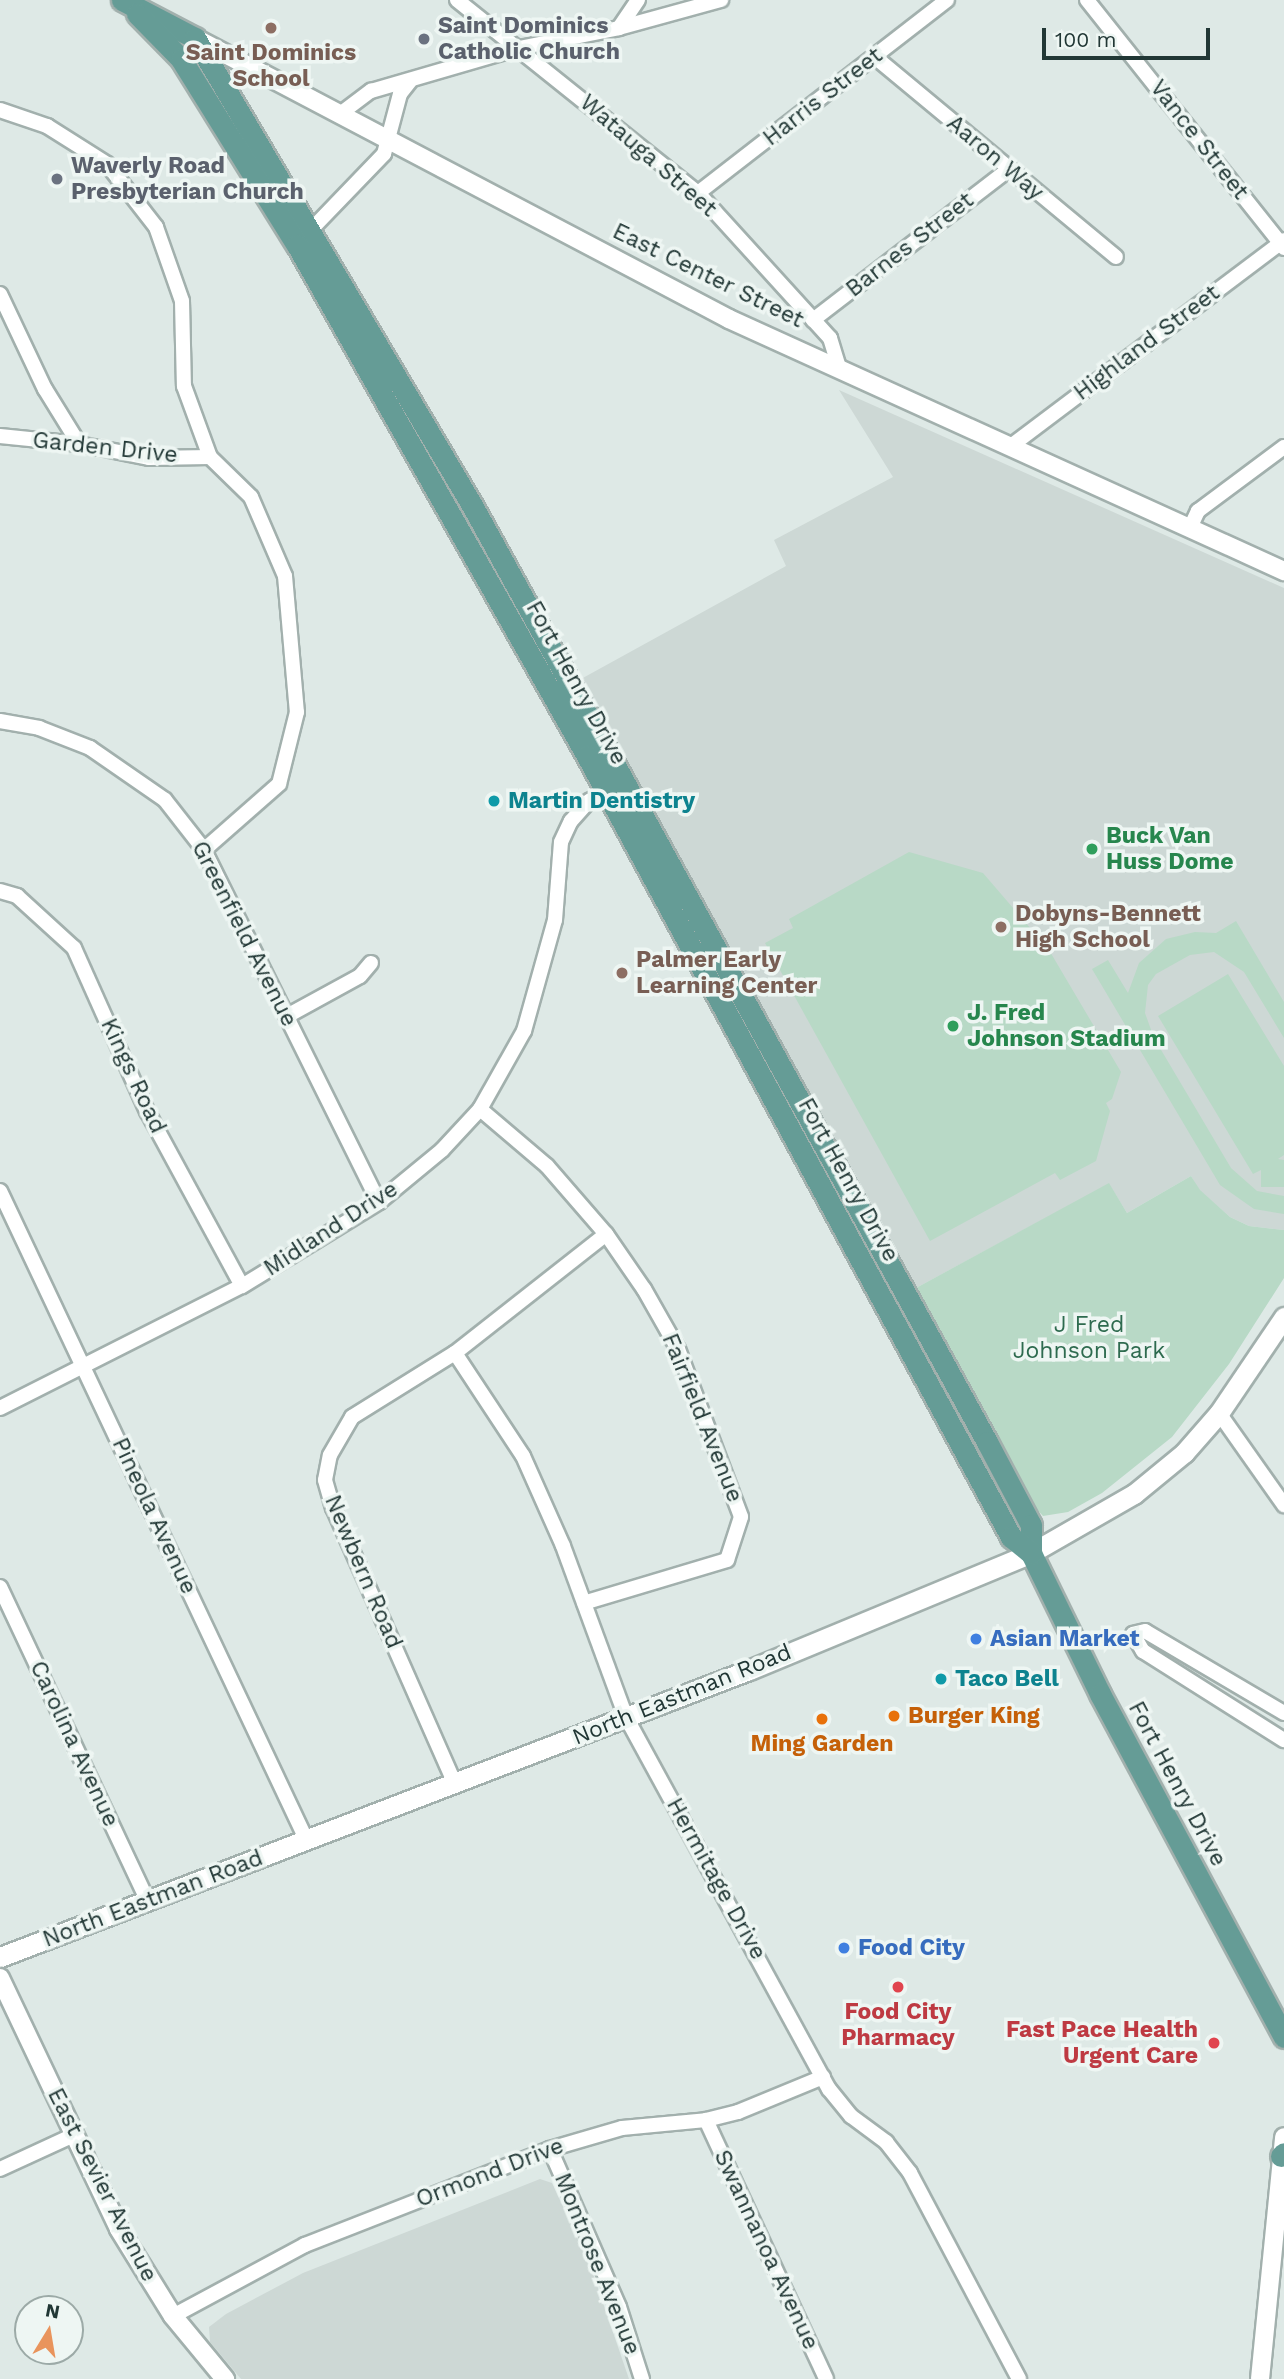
<!DOCTYPE html>
<html>
<head>
<meta charset="utf-8">
<style>
	body { margin:0 }
	#map { position:relative; width:1284px; height:2379px; overflow:hidden; background:#dee9e6; font-family:"Work Sans",sans-serif }
	div>[style] { position:absolute }
	[style*='--x'] { left:calc(var(--x)*1px); top:calc(var(--y)*1px); width:calc(var(--w)*1px); rotate:calc(var(--a)*1deg) }
	.built>* { inset:0; background:#cdd8d5 }
	.green>* { inset:0; background:#b8d9c6 }
	.roads { filter:drop-shadow(2px 0 #a2b0ad) drop-shadow(-2px 0 #a2b0ad) drop-shadow(0 2px #a2b0ad) drop-shadow(0 -2px #a2b0ad) }
	.minor>* { height:14px; margin:-7px; padding:0 7px; transform-origin:7px; border-radius:7px; background:#fff }
	.tertiary>* { height:18px; margin:-9px; padding:0 9px; transform-origin:9px; border-radius:9px; background:#fff }
	.secondary>* { height:19px; margin:-9.5px; padding:0 9.5px; transform-origin:9.5px; border-radius:9.5px; background:#fff }
	.primary>* { height:21px; margin:-10.5px; padding:0 10.5px; transform-origin:10.5px; border-radius:10.5px; background:#659c96 }
	.dots>* { width:19px; height:19px; translate:-50% -50%; box-sizing:border-box; border:4px solid #eef6f3; border-radius:50% }
	span { translate:-50% -50%; white-space:nowrap; text-align:center; line-height:1.15; -webkit-text-stroke:7px #eef6f3; paint-order:stroke }
	.worship-label { font-size:23px; color:#5b616d; font-weight:700 }
	.left { translate:0 -50%; text-align:left }
	.education-label { font-size:23px; color:#785e54; font-weight:700 }
	.street-label { font-size:23px; color:#213735 }
	.culture-label { font-size:23px; color:#0d838f; font-weight:700 }
	.leisure-label { font-size:23px; color:#27864d; font-weight:700 }
	.park-label { font-size:23px; color:#2e6b4f }
	.shop-label { font-size:23px; color:#366cbe; font-weight:700 }
	.food-label { font-size:23px; color:#c56008; font-weight:700 }
	.health-label { font-size:23px; color:#be3a42; font-weight:700 }
	.right { translate:-100% -50%; text-align:right }
	.north { position:absolute; left:14px; top:2295px; width:70px; height:70px; box-sizing:border-box; background:#eef6f3; border:2px solid #9caaa7; border-radius:50%; rotate:11deg; font-size:19px; font-weight:700; line-height:28px; text-align:center; color:#213735 }
	.north::after { content:''; display:block; margin:auto; width:24px; height:32px; background:#e9945c; clip-path:polygon(50% 0,100% 100%,50% 72%,0 100%) }
	.scale { position:absolute; left:1042px; top:28px; width:168px; height:32px; box-sizing:border-box; border:4px solid #213735; border-top:0; padding-left:9px; font-size:21px; line-height:24px; white-space:nowrap; color:#213735; -webkit-text-stroke:5px #eef6f3; paint-order:stroke }
</style>
</head>
<body>
<div id="map">
	<div class="built">
		<div style="clip-path:polygon(839px 390px,1284px 588px,1284px 1230px,1249px 1226px,1230px 1217px,1199px 1190px,1191px 1176px,1127px 1213px,1109px 1184px,916px 1288px,581px 679px,786px 566px,774px 540px,893px 477px)"></div>
		<div style="clip-path:polygon(540px 2179px,552px 2183px,590px 2265px,629px 2379px,241px 2379px,210px 2342px,209px 2327px,226px 2314px,303px 2273px)"></div>
	</div>
	<div class="green">
		<div style="clip-path:polygon(909px 852px,983px 873px,1049px 950px,1121px 1072px,1112px 1099px,1106px 1103px,1110px 1111px,1096px 1161px,1060px 1180px,1055px 1173px,930px 1241px,765px 943px,793px 928px,789px 919px)"></div>
		<div style="clip-path:polygon(1236px 921px,1284px 1002px,1284px 1038px,1244px 972px,1214px 952px,1190px 955px,1156px 974px,1148px 985px,1145px 1013px,1154px 1038px,1231px 1168px,1257px 1191px,1284px 1196px,1284px 1214px,1254px 1209px,1220px 1185px,1092px 969px,1108px 960px,1128px 993px,1139px 963px,1166px 939px,1195px 932px,1216px 933px)"></div>
		<div style="clip-path:polygon(1228px 974px,1284px 1066px,1284px 1155px,1278px 1159px,1284px 1160px,1284px 1187px,1261px 1187px,1261px 1170px,1253px 1174px,1158px 1016px)"></div>
		<div style="clip-path:polygon(1191px 1176px,1200px 1190px,1230px 1217px,1249px 1226px,1284px 1230px,1284px 1278px,1229px 1364px,1172px 1437px,1102px 1493px,1068px 1512px,1043px 1516px,1032px 1504px,916px 1288px,1109px 1183px,1127px 1213px)"></div>
	</div>
	<div class="roads">
		<div class="minor">
			<div style="--x:457;--y:0;--w:309;--a:38.7"></div>
			<div style="--x:698;--y:193;--w:196;--a:47.7"></div>
			<div style="--x:830;--y:338;--w:30;--a:73"></div>
			<div style="--x:1087;--y:0;--w:317;--a:51.5"></div>
			<div style="--x:619;--y:28;--w:34;--a:-56"></div>
			<div style="--x:875;--y:57;--w:313;--a:39.7"></div>
			<div style="--x:0;--y:110;--w:50;--a:18.8"></div>
			<div style="--x:47;--y:126;--w:71;--a:32.3"></div>
			<div style="--x:107;--y:164;--w:80;--a:52.1"></div>
			<div style="--x:156;--y:227;--w:78;--a:70.6"></div>
			<div style="--x:182;--y:301;--w:85;--a:88.7"></div>
			<div style="--x:184;--y:386;--w:76;--a:69.9"></div>
			<div style="--x:210;--y:457;--w:57;--a:44.3"></div>
			<div style="--x:251;--y:497;--w:86;--a:66.7"></div>
			<div style="--x:285;--y:576;--w:137;--a:85"></div>
			<div style="--x:297;--y:712;--w:74;--a:104"></div>
			<div style="--x:279;--y:784;--w:100;--a:138.7"></div>
			<div style="--x:340;--y:114;--w:39;--a:-37"></div>
			<div style="--x:371;--y:91;--w:154;--a:-16.2"></div>
			<div style="--x:519;--y:48;--w:102;--a:-11.3"></div>
			<div style="--x:619;--y:28;--w:106;--a:-15.4"></div>
			<div style="--x:698;--y:193;--w:315;--a:-37.8"></div>
			<div style="--x:305;--y:236;--w:114;--a:-46.1"></div>
			<div style="--x:384;--y:154;--w:62;--a:-75.1"></div>
			<div style="--x:400;--y:94;--w:16;--a:-52"></div>
			<div style="--x:0;--y:294;--w:105;--a:64.7"></div>
			<div style="--x:45;--y:389;--w:65;--a:58.3"></div>
			<div style="--x:813;--y:320;--w:246;--a:-37.6"></div>
			<div style="--x:0;--y:436;--w:79;--a:5.8"></div>
			<div style="--x:79;--y:444;--w:71;--a:11.3"></div>
			<div style="--x:149;--y:458;--w:61;--a:-0.9"></div>
			<div style="--x:1011;--y:446;--w:342;--a:-37"></div>
			<div style="--x:1190;--y:528;--w:19;--a:-65"></div>
			<div style="--x:1198;--y:511;--w:107;--a:-36.7"></div>
			<div style="--x:0;--y:721;--w:40;--a:10"></div>
			<div style="--x:39;--y:728;--w:55;--a:21.4"></div>
			<div style="--x:90;--y:748;--w:91;--a:34.7"></div>
			<div style="--x:165;--y:800;--w:63;--a:52"></div>
			<div style="--x:204;--y:850;--w:393;--a:63.6"></div>
			<div style="--x:0;--y:891;--w:18;--a:16"></div>
			<div style="--x:17;--y:896;--w:77;--a:42.4"></div>
			<div style="--x:74;--y:948;--w:179;--a:65.9"></div>
			<div style="--x:147;--y:1111;--w:199;--a:61.5"></div>
			<div style="--x:287;--y:1016;--w:83;--a:-28.7"></div>
			<div style="--x:360;--y:976;--w:17;--a:-50"></div>
			<div style="--x:480;--y:1109;--w:88;--a:40.4"></div>
			<div style="--x:547;--y:1166;--w:90;--a:49.1"></div>
			<div style="--x:606;--y:1234;--w:67;--a:55.4"></div>
			<div style="--x:644;--y:1289;--w:69;--a:60.5"></div>
			<div style="--x:678;--y:1349;--w:179;--a:69.4"></div>
			<div style="--x:741;--y:1517;--w:45;--a:108"></div>
			<div style="--x:727;--y:1560;--w:149;--a:163.3"></div>
			<div style="--x:0;--y:1191;--w:719;--a:64.72"></div>
			<div style="--x:455;--y:1353;--w:123;--a:56.6"></div>
			<div style="--x:523;--y:1456;--w:98;--a:66"></div>
			<div style="--x:563;--y:1546;--w:182;--a:69.8"></div>
			<div style="--x:626;--y:1717;--w:424;--a:61.4"></div>
			<div style="--x:829;--y:2089;--w:35;--a:51"></div>
			<div style="--x:851;--y:2116;--w:44;--a:36.6"></div>
			<div style="--x:886;--y:2142;--w:39;--a:52"></div>
			<div style="--x:910;--y:2173;--w:233;--a:62.1"></div>
			<div style="--x:0;--y:1408;--w:271;--a:-26.8"></div>
			<div style="--x:242;--y:1286;--w:161;--a:-31.5"></div>
			<div style="--x:379;--y:1202;--w:82;--a:-39.5"></div>
			<div style="--x:442;--y:1150;--w:56;--a:-47.2"></div>
			<div style="--x:480;--y:1109;--w:90;--a:-60.6"></div>
			<div style="--x:524;--y:1031;--w:115;--a:-74.4"></div>
			<div style="--x:555;--y:920;--w:78;--a:-85.6"></div>
			<div style="--x:561;--y:842;--w:23;--a:-65"></div>
			<div style="--x:571;--y:821;--w:27;--a:-48"></div>
			<div style="--x:589;--y:801;--w:19;--a:-28"></div>
			<div style="--x:1219;--y:1413;--w:113;--a:54.8"></div>
			<div style="--x:0;--y:1587;--w:347;--a:64.8"></div>
			<div style="--x:1284;--y:1713;--w:161;--a:-149.5"></div>
			<div style="--x:1145;--y:1631;--w:12;--a:166"></div>
			<div style="--x:1133;--y:1634;--w:20;--a:60"></div>
			<div style="--x:1143;--y:1651;--w:167;--a:32.3"></div>
			<div style="--x:455;--y:1784;--w:302;--a:-113.8"></div>
			<div style="--x:333;--y:1508;--w:29;--a:-106"></div>
			<div style="--x:325;--y:1480;--w:25;--a:-79"></div>
			<div style="--x:330;--y:1455;--w:44;--a:-59.9"></div>
			<div style="--x:352;--y:1417;--w:121;--a:-31.9"></div>
			<div style="--x:455;--y:1353;--w:192;--a:-38.2"></div>
			<div style="--x:706;--y:2120;--w:285;--a:65.1"></div>
			<div style="--x:550;--y:2149;--w:172;--a:66.4"></div>
			<div style="--x:619;--y:2307;--w:76;--a:72.3"></div>
			<div style="--x:0;--y:2169;--w:81;--a:-24.7"></div>
			<div style="--x:173;--y:2316;--w:150;--a:-28.3"></div>
			<div style="--x:305;--y:2245;--w:263;--a:-21.4"></div>
			<div style="--x:550;--y:2149;--w:75;--a:-16.3"></div>
			<div style="--x:622;--y:2128;--w:84;--a:-5.4"></div>
			<div style="--x:706;--y:2120;--w:33;--a:-14"></div>
			<div style="--x:738;--y:2112;--w:92;--a:-22.4"></div>
		</div>
		<div class="tertiary">
			<div style="--x:195;--y:38;--w:603;--a:27.75"></div>
			<div style="--x:729;--y:319;--w:610;--a:24.42"></div>
			<div style="--x:0;--y:1978;--w:278;--a:64.6"></div>
			<div style="--x:119;--y:2229;--w:102;--a:58.2"></div>
			<div style="--x:173;--y:2316;--w:82;--a:50.5"></div>
			<div style="--x:1260;--y:2379;--w:243;--a:-84.3"></div>
		</div>
		<div class="secondary">
			<div style="--x:0;--y:1957;--w:802;--a:-20.97"></div>
			<div style="--x:749;--y:1670;--w:305;--a:-22.5"></div>
			<div style="--x:1031;--y:1553;--w:119;--a:-29.8"></div>
			<div style="--x:1134;--y:1494;--w:65;--a:-39.4"></div>
			<div style="--x:1184;--y:1453;--w:53;--a:-48.8"></div>
			<div style="--x:1219;--y:1413;--w:116;--a:-55.9"></div>
		</div>
		<div class="primary">
			<div style="--x:122;--y:0;--w:82;--a:27.5"></div>
			<div style="--x:195;--y:38;--w:545;--a:59.34"></div>
			<div style="--x:473;--y:507;--w:1067;--a:61.2"></div>
			<div style="--x:987;--y:1442;--w:94;--a:62.1"></div>
			<div style="--x:1031;--y:1525;--w:28;--a:90"></div>
			<div style="--x:1031;--y:1553;--w:157;--a:63.9"></div>
			<div style="--x:1100;--y:1694;--w:389;--a:61.8"></div>
			<div style="--x:137;--y:14;--w:63;--a:45.6"></div>
			<div style="--x:181;--y:59;--w:219;--a:58.1"></div>
			<div style="--x:297;--y:245;--w:588;--a:60.42"></div>
			<div style="--x:587;--y:756;--w:889;--a:61.5"></div>
			<div style="--x:1011;--y:1537;--w:26;--a:39"></div>
			<div style="--x:1281;--y:2156;--w:4;--a:-45"></div>
		</div>
	</div>
	<div class="dots">
		<div style="left:271px;top:28px;background:#8d6e63"></div>
		<div style="left:424px;top:39px;background:#6b7280"></div>
		<div style="left:57px;top:179px;background:#6b7280"></div>
		<div style="left:494px;top:801px;background:#0f9aa8"></div>
		<div style="left:1092px;top:849px;background:#2e9e5b"></div>
		<div style="left:1001px;top:927px;background:#8d6e63"></div>
		<div style="left:622px;top:973px;background:#8d6e63"></div>
		<div style="left:953px;top:1026px;background:#2e9e5b"></div>
		<div style="left:976px;top:1639px;background:#3f7fe0"></div>
		<div style="left:941px;top:1679px;background:#0f9aa8"></div>
		<div style="left:894px;top:1716px;background:#e8710a"></div>
		<div style="left:822px;top:1719px;background:#e8710a"></div>
		<div style="left:844px;top:1948px;background:#3f7fe0"></div>
		<div style="left:898px;top:1987px;background:#e0444e"></div>
		<div style="left:1214px;top:2043px;background:#e0444e"></div>
	</div>
	<div class="worship-label">
		<span class="left" style="left:438px;top:39px">Saint Dominics<br>Catholic Church</span>
		<span class="left" style="left:71px;top:179px">Waverly Road<br>Presbyterian Church</span>
	</div>
	<div class="education-label">
		<span style="left:271px;top:66px">Saint Dominics<br>School</span>
		<span class="left" style="left:1015px;top:927px">Dobyns-Bennett<br>High School</span>
		<span class="left" style="left:636px;top:973px">Palmer Early<br>Learning Center</span>
	</div>
	<div class="street-label">
		<span style="left:823px;top:97px;rotate:-38deg">Harris Street</span>
		<span style="left:1199px;top:140px;rotate:52deg">Vance Street</span>
		<span style="left:648px;top:156px;rotate:41deg">Watauga Street</span>
		<span style="left:995px;top:158px;rotate:40deg">Aaron Way</span>
		<span style="left:910px;top:245px;rotate:-38deg">Barnes Street</span>
		<span style="left:708px;top:276px;rotate:26deg">East Center Street</span>
		<span style="left:1147px;top:343px;rotate:-37deg">Highland Street</span>
		<span style="left:105px;top:448px;rotate:6deg">Garden Drive</span>
		<span style="left:576px;top:683px;rotate:61deg">Fort Henry Drive</span>
		<span style="left:244px;top:934px;rotate:63deg">Greenfield Avenue</span>
		<span style="left:133px;top:1076px;rotate:65deg">Kings Road</span>
		<span style="left:848px;top:1180px;rotate:61deg">Fort Henry Drive</span>
		<span style="left:331px;top:1229px;rotate:-33deg">Midland Drive</span>
		<span style="left:702px;top:1418px;rotate:68deg">Fairfield Avenue</span>
		<span style="left:154px;top:1516px;rotate:65deg">Pineola Avenue</span>
		<span style="left:363px;top:1572px;rotate:67deg">Newbern Road</span>
		<span style="left:682px;top:1695px;rotate:-22deg">North Eastman Road</span>
		<span style="left:74px;top:1744px;rotate:65deg">Carolina Avenue</span>
		<span style="left:1177px;top:1784px;rotate:62deg">Fort Henry Drive</span>
		<span style="left:716px;top:1879px;rotate:61deg">Hermitage Drive</span>
		<span style="left:153px;top:1899px;rotate:-21deg">North Eastman Road</span>
		<span style="left:490px;top:2173px;rotate:-21deg">Ormond Drive</span>
		<span style="left:102px;top:2185px;rotate:63deg">East Sevier Avenue</span>
		<span style="left:766px;top:2250px;rotate:65deg">Swannanoa Avenue</span>
		<span style="left:597px;top:2264px;rotate:68deg">Montrose Avenue</span>
	</div>
	<div class="culture-label">
		<span class="left" style="left:508px;top:801px">Martin Dentistry</span>
		<span class="left" style="left:955px;top:1679px">Taco Bell</span>
	</div>
	<div class="leisure-label">
		<span class="left" style="left:1106px;top:849px">Buck Van<br>Huss Dome</span>
		<span class="left" style="left:967px;top:1026px">J. Fred<br>Johnson Stadium</span>
	</div>
	<div class="park-label">
		<span style="left:1089px;top:1338px">J Fred<br>Johnson Park</span>
	</div>
	<div class="shop-label">
		<span class="left" style="left:990px;top:1639px">Asian Market</span>
		<span class="left" style="left:858px;top:1948px">Food City</span>
	</div>
	<div class="food-label">
		<span class="left" style="left:908px;top:1716px">Burger King</span>
		<span style="left:822px;top:1744px">Ming Garden</span>
	</div>
	<div class="health-label">
		<span style="left:898px;top:2025px">Food City<br>Pharmacy</span>
		<span class="right" style="left:1198px;top:2043px">Fast Pace Health<br>Urgent Care</span>
	</div>
	<div class="north">N</div>
	<div class="scale">100 m</div>
</div>
</body>
</html>
